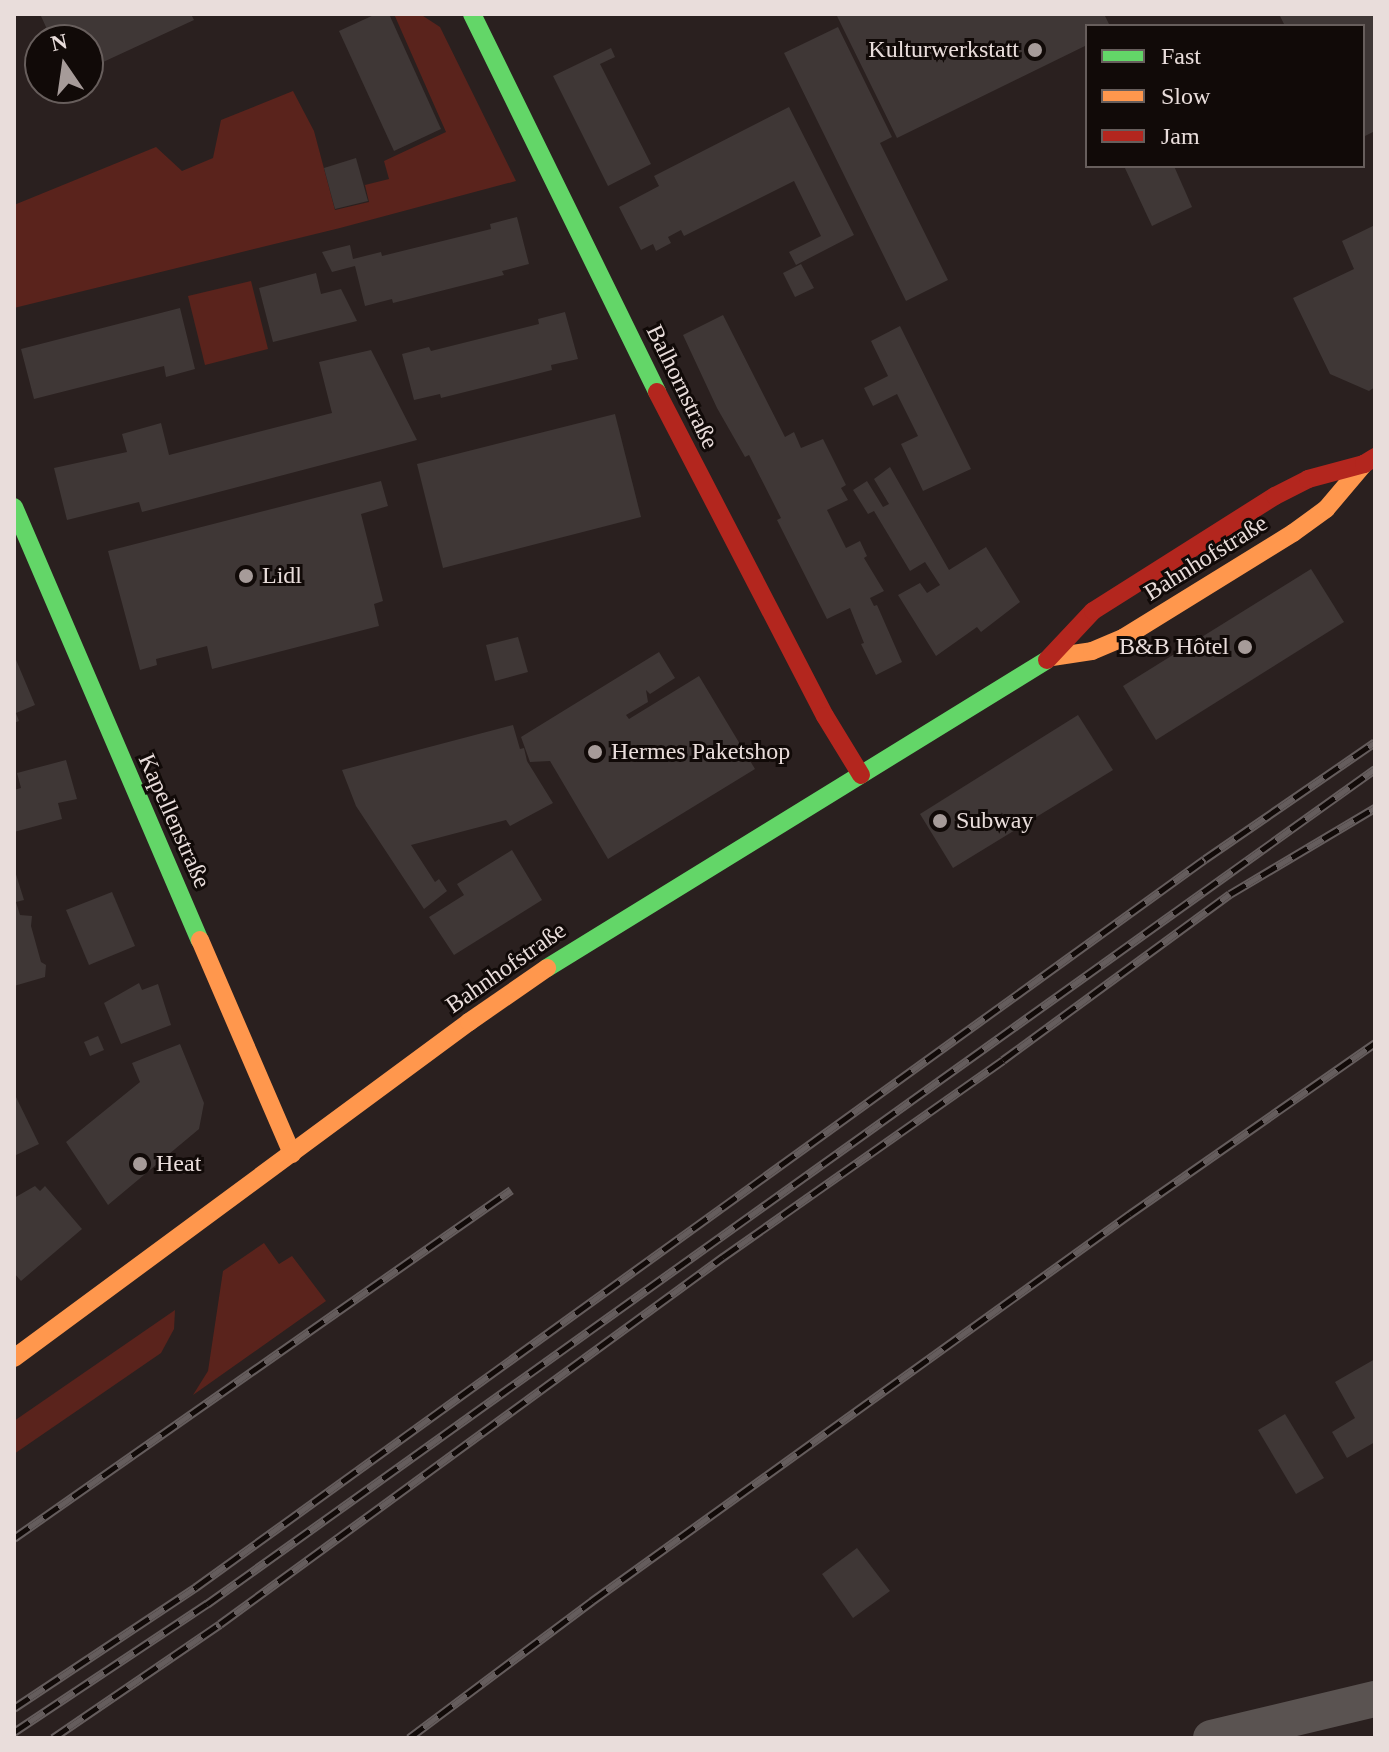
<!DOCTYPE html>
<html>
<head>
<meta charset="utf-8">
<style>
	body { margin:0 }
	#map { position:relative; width:1389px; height:1752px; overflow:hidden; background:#2a201f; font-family:Georgia,serif }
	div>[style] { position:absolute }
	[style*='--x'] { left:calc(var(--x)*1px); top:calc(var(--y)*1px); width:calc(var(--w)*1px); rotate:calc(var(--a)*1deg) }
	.green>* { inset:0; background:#5a231c }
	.building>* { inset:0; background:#3f3736 }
	.street>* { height:36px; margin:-18px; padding:0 18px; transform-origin:18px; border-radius:18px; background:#5a5351 }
	.fast>* { height:18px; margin:-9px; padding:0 9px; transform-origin:9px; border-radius:9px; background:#63d668 }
	.slow>* { height:18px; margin:-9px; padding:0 9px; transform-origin:9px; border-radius:9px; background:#ff974d }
	.jam>* { height:18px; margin:-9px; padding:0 9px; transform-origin:9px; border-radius:9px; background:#b3261e }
	.rail>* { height:9px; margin-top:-4.5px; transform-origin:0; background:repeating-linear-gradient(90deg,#110a08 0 18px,#655d5d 0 36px); box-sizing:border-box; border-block:2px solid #655d5d }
	.dots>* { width:22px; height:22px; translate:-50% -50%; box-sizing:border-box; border:4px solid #110a08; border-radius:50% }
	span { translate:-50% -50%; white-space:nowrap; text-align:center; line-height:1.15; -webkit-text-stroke:6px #110a08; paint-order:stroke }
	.poi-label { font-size:24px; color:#e9dddb }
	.right { translate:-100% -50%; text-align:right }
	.left { translate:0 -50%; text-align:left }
	.street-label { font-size:24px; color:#e9dddb }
	.frame { position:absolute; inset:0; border:16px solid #e9dddb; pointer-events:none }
	.legend { position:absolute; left:1085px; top:24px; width:280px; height:144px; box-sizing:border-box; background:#110a08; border:2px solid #675e5c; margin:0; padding:10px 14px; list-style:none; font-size:24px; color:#e9dddb }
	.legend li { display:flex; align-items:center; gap:16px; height:40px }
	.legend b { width:40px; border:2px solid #675e5c }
	.north { position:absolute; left:24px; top:24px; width:80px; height:80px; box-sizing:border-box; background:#110a08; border:2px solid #675e5c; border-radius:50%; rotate:347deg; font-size:22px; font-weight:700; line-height:32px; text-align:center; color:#e9dddb }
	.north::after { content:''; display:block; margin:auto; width:28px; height:36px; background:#a69b99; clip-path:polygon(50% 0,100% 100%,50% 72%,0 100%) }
</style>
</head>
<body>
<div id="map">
	<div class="green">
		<div style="clip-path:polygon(394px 14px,420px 14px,440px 27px,516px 181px,340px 228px,14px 308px,14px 205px,156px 147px,182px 171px,213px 158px,221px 120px,293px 91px,314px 131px,335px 210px,369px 202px,365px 185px,389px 179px,384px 161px,446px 132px)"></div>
		<div style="clip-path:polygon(251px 281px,268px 349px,205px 365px,188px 296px)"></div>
		<div style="clip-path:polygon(264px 1243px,279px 1264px,292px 1256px,326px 1301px,193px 1395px,208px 1371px,223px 1271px)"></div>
		<div style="clip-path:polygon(175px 1310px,174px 1329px,161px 1353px,14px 1454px,14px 1421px)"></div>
	</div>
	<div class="building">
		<div style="clip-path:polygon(40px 14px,191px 14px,194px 20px,88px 69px,88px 40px,52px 40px)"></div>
		<div style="clip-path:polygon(376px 14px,389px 14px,441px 129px,394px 151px,339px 31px)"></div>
		<div style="clip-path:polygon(836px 14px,1104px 14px,1110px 26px,1087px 26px,1087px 45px,897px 138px)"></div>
		<div style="clip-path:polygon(1279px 14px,1375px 14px,1375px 131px,1363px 137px,1363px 26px,1285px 26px)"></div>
		<div style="clip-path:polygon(838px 27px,892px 137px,880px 143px,948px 280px,906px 301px,784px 53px)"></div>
		<div style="clip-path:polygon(611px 48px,615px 57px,600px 64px,651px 164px,608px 186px,553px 76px)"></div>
		<div style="clip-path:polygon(789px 107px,854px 235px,796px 265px,789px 252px,821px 236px,794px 181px,684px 236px,681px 230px,668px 237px,671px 243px,656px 251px,653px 244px,641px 250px,619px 207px,659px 186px,654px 176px)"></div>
		<div style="clip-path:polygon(356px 158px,368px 201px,335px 209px,324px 168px)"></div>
		<div style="clip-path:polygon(1124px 166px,1174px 166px,1192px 207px,1152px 226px)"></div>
		<div style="clip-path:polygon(517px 217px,529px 264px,502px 271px,504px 275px,393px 303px,392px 299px,365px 306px,355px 266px,332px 272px,322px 252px,350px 245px,353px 259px,381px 252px,382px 256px,491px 229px,490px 224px)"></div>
		<div style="clip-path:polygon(1375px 225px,1375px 387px,1369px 391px,1330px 374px,1293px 298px,1354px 269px,1342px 241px)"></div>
		<div style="clip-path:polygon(801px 264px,814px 288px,795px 297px,783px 273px)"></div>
		<div style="clip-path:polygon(316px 273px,321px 294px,341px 289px,357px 321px,273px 342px,259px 288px)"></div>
		<div style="clip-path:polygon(180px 308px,195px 369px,166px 377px,164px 366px,34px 399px,21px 349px)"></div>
		<div style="clip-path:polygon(565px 312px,578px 359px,551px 365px,552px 370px,497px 384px,441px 398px,440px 394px,414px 400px,402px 354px,429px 347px,431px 351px,539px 324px,538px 319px)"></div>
		<div style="clip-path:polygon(723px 315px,785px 437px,794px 432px,801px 448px,823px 439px,846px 485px,841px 488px,848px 500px,827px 510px,846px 548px,860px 541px,867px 556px,864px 558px,884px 591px,870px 598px,874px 606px,877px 605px,902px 662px,876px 675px,861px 644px,864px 643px,850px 608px,827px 619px,777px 520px,781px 518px,749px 455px,745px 457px,717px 408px,683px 335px)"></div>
		<div style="clip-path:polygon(900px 326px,971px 469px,923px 491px,901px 444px,918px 436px,897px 394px,873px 406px,864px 388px,888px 376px,871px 341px)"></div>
		<div style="clip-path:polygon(371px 350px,417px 440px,142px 512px,139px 502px,67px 520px,54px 468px,127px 452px,122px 434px,161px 423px,169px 455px,332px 413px,319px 362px)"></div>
		<div style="clip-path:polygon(615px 414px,641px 517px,443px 568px,417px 464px)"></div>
		<div style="clip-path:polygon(890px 467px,949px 570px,986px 547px,1020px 602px,981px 632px,977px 627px,936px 656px,898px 595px,920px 583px,927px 593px,940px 585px,925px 562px,910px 571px,874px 511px,868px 514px,853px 490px,867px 481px,883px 507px,889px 504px,874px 479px)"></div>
		<div style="clip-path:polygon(381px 481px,388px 506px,361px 514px,383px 601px,374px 604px,379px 626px,212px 669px,207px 646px,156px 659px,157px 665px,140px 670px,108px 551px)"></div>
		<div style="clip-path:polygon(1311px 569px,1344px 622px,1156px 740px,1123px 686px)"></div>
		<div style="clip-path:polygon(518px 637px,528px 672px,495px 681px,486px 645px)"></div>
		<div style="clip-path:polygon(659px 652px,675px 678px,650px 694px,646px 690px,648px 702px,626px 715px,629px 719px,699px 676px,755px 769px,608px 859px,550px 761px,530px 762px,521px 737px)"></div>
		<div style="clip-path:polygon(14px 655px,35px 705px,16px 713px,19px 721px,14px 723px)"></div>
		<div style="clip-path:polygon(1078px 715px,1113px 770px,953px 868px,920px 814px)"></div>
		<div style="clip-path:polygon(513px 725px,520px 749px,524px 748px,527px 761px,553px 803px,510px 826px,506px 820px,411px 845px,435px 882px,439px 879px,447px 891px,424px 909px,356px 806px,342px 770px)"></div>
		<div style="clip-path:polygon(66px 760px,77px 799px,58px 803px,62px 819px,14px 832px,14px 790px,21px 788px,17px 773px)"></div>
		<div style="clip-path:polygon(512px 850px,542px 900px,454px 955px,429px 917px,464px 895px,457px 884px)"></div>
		<div style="clip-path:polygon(14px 868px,24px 900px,16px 902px,20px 915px,32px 916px,31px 926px,41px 962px,46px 965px,45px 977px,14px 986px)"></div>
		<div style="clip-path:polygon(112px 892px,135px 946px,89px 965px,66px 910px)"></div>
		<div style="clip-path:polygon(139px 983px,142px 990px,158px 984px,171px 1025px,121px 1044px,104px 1003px)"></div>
		<div style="clip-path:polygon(98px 1036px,104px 1050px,90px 1056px,84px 1042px)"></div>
		<div style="clip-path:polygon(180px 1044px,204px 1103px,199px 1129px,108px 1205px,66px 1142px,140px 1082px,132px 1063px)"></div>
		<div style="clip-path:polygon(14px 1093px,39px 1144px,14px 1156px)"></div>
		<div style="clip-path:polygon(35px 1186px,40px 1191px,45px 1186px,82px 1229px,21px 1281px,14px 1273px,14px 1198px)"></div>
		<div style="clip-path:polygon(1375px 1359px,1375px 1442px,1347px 1458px,1332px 1432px,1355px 1418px,1335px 1382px)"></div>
		<div style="clip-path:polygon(1285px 1414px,1324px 1478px,1296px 1494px,1258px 1430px)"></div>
		<div style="clip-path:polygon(857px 1548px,890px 1591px,853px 1618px,822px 1574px)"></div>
	</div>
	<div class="street">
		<div style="--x:1211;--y:1738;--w:169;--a:-13.4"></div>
	</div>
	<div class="fast">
		<div style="--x:472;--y:14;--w:421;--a:63.9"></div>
		<div style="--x:14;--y:507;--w:471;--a:66.8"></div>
		<div style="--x:547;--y:968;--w:587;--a:-31.63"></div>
	</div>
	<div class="slow">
		<div style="--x:1052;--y:657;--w:40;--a:-8.5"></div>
		<div style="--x:1092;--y:651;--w:34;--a:-23"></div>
		<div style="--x:1123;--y:638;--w:200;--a:-31.7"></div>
		<div style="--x:1293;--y:533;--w:41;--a:-36"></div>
		<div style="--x:1326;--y:509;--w:59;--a:-49.8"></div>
		<div style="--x:200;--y:940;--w:233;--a:66.7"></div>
		<div style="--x:14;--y:1358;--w:566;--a:-36.44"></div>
		<div style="--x:469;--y:1022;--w:95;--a:-34.7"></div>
	</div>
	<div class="jam">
		<div style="--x:657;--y:392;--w:365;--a:62.6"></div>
		<div style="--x:825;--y:716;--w:69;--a:58.6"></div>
		<div style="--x:1047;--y:660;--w:67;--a:-46.8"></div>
		<div style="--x:1093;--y:611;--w:215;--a:-32.3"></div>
		<div style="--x:1275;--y:496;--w:37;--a:-27"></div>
		<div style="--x:1308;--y:479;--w:58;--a:-15"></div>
		<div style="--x:1364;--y:464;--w:13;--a:-32"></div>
	</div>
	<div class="rail">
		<div style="--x:14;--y:1538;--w:607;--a:-35"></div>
		<div style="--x:14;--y:1708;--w:219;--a:-33.6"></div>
		<div style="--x:196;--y:1587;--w:1244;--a:-35.81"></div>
		<div style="--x:1205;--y:859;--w:206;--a:-34.5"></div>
		<div style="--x:14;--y:1732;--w:232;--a:-33.6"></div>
		<div style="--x:207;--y:1604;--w:1436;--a:-35.56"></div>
		<div style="--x:53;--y:1738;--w:202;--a:-34.3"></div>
		<div style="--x:220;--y:1624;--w:623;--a:-36.12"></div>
		<div style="--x:723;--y:1257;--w:342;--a:-35.1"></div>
		<div style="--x:1003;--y:1060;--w:281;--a:-36.2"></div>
		<div style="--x:1230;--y:894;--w:169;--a:-30.7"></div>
		<div style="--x:409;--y:1738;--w:229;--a:-36.8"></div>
		<div style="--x:592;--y:1601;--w:663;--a:-35.73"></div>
		<div style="--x:1130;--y:1214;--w:299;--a:-34.9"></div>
	</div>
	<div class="dots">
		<div style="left:1035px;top:50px;background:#a69b99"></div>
		<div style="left:246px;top:576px;background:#a69b99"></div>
		<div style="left:1245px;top:647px;background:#a69b99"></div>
		<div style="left:595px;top:752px;background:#a69b99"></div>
		<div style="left:940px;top:821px;background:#a69b99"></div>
		<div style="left:140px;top:1164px;background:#a69b99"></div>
	</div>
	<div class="poi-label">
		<span class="right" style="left:1019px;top:50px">Kulturwerkstatt</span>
		<span class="left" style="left:262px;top:576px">Lidl</span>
		<span class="right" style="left:1229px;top:647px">B&amp;B Hôtel</span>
		<span class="left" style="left:611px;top:752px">Hermes Paketshop</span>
		<span class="left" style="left:956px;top:821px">Subway</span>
		<span class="left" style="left:156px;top:1164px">Heat</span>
	</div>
	<div class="street-label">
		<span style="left:682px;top:387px;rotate:64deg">Balhornstraße</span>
		<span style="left:1206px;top:558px;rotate:-32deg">Bahnhofstraße</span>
		<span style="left:174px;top:821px;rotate:66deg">Kapellenstraße</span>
		<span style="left:506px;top:968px;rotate:-35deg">Bahnhofstraße</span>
	</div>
	<div class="frame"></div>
	<ul class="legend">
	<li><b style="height:10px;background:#63d668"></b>Fast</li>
	<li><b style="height:10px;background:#ff974d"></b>Slow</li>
	<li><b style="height:10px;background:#b3261e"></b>Jam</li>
	</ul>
	<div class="north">N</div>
</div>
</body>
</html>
